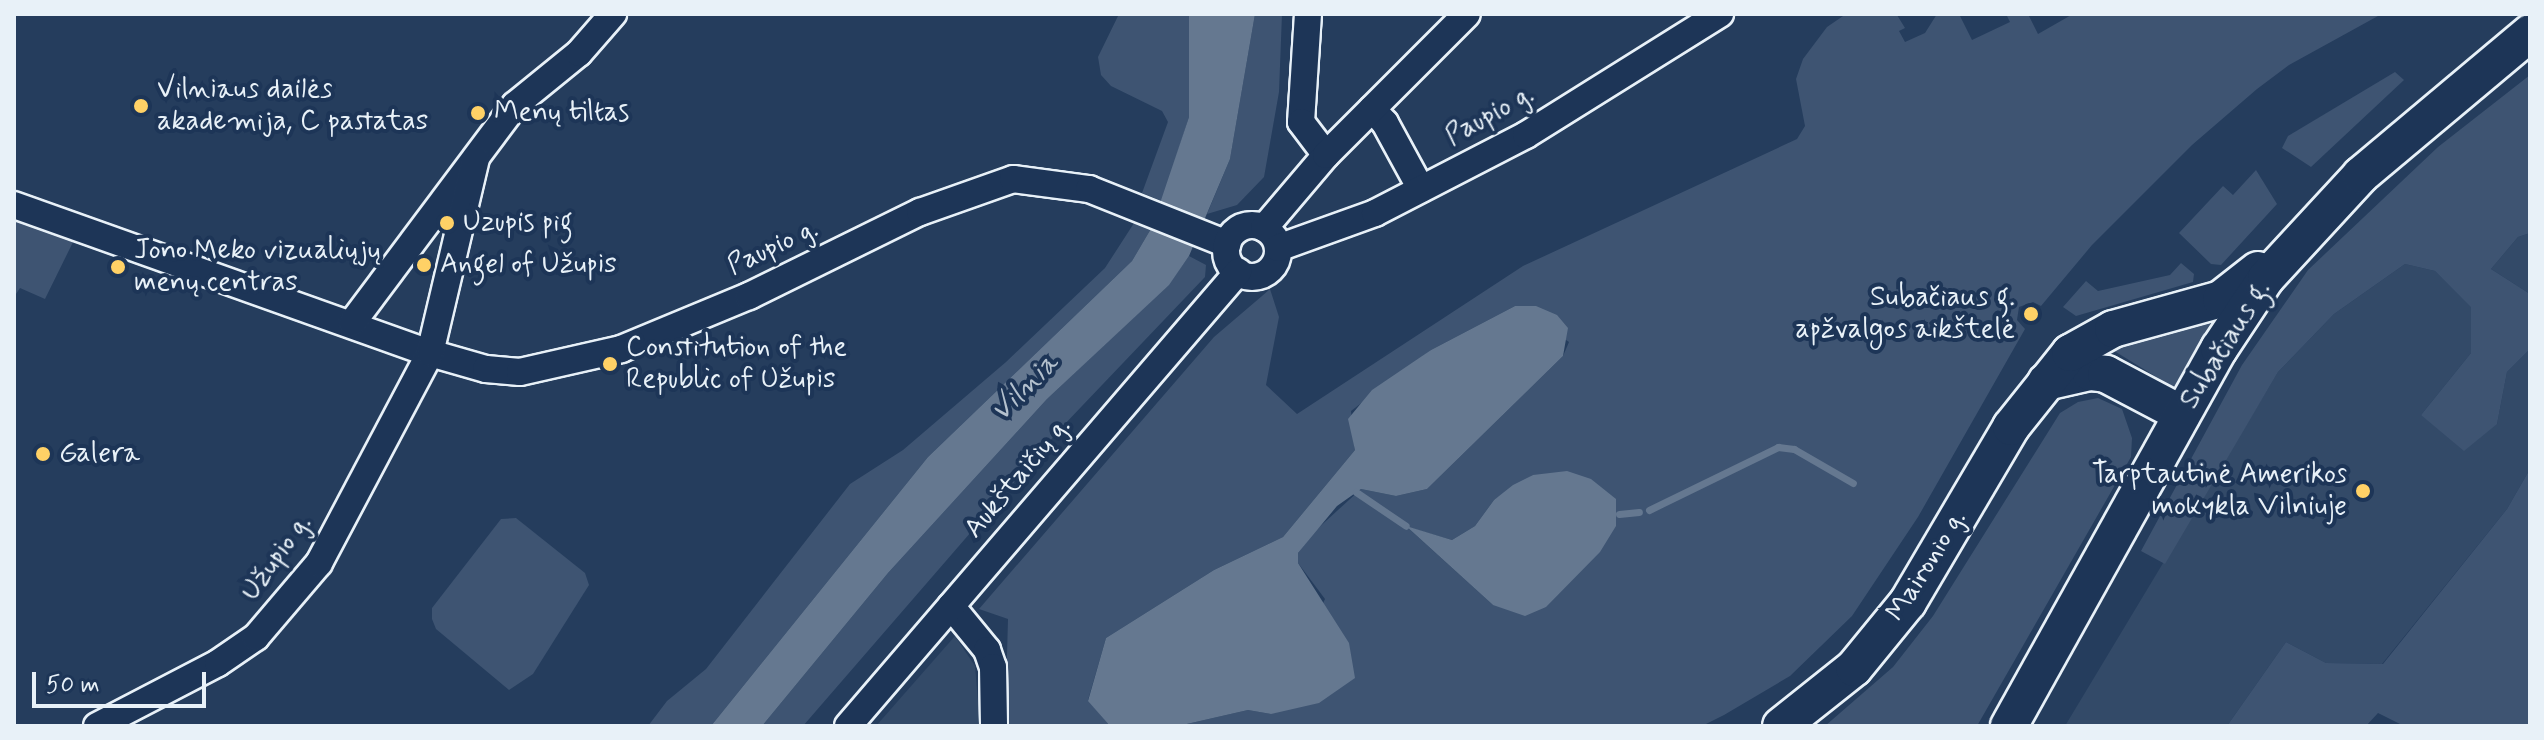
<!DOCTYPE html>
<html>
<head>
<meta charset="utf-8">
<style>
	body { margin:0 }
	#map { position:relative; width:2544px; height:740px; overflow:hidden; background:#253d5d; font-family:Mynerve,sans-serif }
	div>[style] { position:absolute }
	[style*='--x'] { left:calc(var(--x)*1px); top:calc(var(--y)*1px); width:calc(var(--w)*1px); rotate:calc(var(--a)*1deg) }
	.built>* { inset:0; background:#334a68 }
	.green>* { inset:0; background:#3e5472 }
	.water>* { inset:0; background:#657890 }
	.stream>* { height:7px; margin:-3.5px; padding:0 3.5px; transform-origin:3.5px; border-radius:3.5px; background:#657890 }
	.roads { filter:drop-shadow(2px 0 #e8f1f8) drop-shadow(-2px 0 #e8f1f8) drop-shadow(0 2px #e8f1f8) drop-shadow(0 -2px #e8f1f8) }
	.street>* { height:26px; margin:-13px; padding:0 13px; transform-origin:13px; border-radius:13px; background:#1d3557 }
	.street>.ring { margin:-13px; padding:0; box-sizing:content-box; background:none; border:26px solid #1d3557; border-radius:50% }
	.secondary>* { height:36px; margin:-18px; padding:0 18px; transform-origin:18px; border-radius:18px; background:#1d3557 }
	.dots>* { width:22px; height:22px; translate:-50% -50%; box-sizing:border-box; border:4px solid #1d3557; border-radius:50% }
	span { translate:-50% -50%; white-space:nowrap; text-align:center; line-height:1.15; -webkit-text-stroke:8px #1d3557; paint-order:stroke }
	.poi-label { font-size:28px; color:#e8f1f8 }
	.left { translate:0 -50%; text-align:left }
	.right { translate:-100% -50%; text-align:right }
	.street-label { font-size:28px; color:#e8f1f8 }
	.water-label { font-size:30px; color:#b4c1ce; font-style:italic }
	.frame { position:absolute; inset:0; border:16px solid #e8f1f8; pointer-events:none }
	.scale { position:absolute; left:32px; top:672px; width:174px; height:36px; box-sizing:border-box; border:4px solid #e8f1f8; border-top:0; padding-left:10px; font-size:24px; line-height:28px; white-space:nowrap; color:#e8f1f8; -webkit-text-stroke:6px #1d3557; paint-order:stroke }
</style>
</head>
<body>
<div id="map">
	<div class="built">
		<div style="clip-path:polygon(2530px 233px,2530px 294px,2491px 269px,2518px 237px)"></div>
		<div style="clip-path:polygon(2405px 264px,2435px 271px,2471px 306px,2471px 353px,2421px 415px,2497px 424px,2507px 372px,2530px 349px,2530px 469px,2507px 509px,2382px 664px,2326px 663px,2286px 642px,2227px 726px,2065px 726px,2278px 372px,2334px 314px)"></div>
		<div style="clip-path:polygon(955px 636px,975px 666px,980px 726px,876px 726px)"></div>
	</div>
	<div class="green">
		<div style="clip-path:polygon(1119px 14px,1189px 14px,1189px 117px,1162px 201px,1142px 193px,1168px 122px,1162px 111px,1111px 86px,1101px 75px,1098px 57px)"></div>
		<div style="clip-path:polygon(1255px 14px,1282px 14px,1279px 92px,1264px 177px,1237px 205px,1207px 214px,1230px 159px)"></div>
		<div style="clip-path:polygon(evenodd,1846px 14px,1897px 15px,1905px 28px,1899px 31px,1905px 42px,1925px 33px,1937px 14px,1959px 14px,1972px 40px,2010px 22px,2006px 14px,2028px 14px,2038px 34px,2073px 14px,2378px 16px,2289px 65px,2257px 89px,2192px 145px,2092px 245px,2041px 306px,2033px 302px,2019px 307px,2017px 320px,2025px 329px,1918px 517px,1852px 616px,1790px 676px,1724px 715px,1702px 726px,1178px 726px,1248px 710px,1271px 714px,1325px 599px,1298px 563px,1298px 553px,1315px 531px,1361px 489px,1396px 496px,1427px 489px,1563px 356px,1569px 342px,1515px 306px,1431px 350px,1351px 411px,1355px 450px,1283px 537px,1214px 570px,1106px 638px,1088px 700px,1110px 726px,1005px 726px,1008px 619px,979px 609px,1214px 337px,1262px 296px,1270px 289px,1279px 317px,1266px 385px,1297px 414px,1523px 266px,1797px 139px,1805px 126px,1796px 79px,1803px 59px,1827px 27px,1846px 14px,1533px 475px,1493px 605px,1407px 527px,1452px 540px,1475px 526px,1494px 500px,1533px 475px)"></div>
		<div style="clip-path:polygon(2395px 72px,2404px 80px,2311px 167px,2282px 148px,2288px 136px)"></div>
		<div style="clip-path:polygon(2530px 75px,2530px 233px,2518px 237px,2491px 269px,2530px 294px,2530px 349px,2507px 372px,2497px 424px,2464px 451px,2421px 415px,2471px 353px,2471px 307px,2435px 271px,2405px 264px,2334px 314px,2278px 372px,2165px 564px,2141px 551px,2242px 365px,2308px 270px,2438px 147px)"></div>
		<div style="clip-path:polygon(2256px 170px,2277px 204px,2221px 265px,2211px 264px,2179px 233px,2223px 186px,2233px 195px)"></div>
		<div style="clip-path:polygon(14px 217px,75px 238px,45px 299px,20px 288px,14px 297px)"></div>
		<div style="clip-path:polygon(1136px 220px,1152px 227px,1132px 261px,928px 457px,711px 726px,648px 726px,667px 701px,706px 669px,850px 484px,903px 450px,1006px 362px,1105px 268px)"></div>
		<div style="clip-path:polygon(1189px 256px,1206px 265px,1205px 277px,1062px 427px,803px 726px,762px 726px,888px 573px,1047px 399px,1169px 284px)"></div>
		<div style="clip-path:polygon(2181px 263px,2194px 274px,2193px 282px,2076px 316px,2063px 307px,2086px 281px,2098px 291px,2170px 275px)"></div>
		<div style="clip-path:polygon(2210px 317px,2210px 335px,2180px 385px,2171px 386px,2103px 344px)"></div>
		<div style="clip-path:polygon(2098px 398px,2122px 409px,2132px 438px,2131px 457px,1977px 726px,1825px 726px,1893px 667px,1933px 616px,2060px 413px,2078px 402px)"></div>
		<div style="clip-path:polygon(2530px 469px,2530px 726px,2404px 726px,2378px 713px,2366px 726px,2227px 726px,2286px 642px,2326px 663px,2383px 664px,2507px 509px)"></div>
		<div style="clip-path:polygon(516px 518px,585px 573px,589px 585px,533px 674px,509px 690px,436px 629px,432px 619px,432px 608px,501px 519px)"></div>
	</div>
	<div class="water">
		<div style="clip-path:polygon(1189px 14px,1255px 14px,1230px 159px,1189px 256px,1169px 285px,1047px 399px,888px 573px,762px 726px,711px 726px,928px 457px,1132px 261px,1152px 227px,1189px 117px)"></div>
		<div style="clip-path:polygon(1515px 306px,1536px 306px,1557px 315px,1568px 328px,1563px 356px,1427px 489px,1396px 496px,1361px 489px,1337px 506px,1298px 553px,1298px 563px,1349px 643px,1355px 678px,1319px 703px,1271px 714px,1248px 710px,1178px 726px,1110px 726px,1088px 701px,1106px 638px,1214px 570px,1283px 537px,1355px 450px,1348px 419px,1372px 390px,1431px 350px)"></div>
		<div style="clip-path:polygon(1567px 471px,1591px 479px,1616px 499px,1616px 526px,1600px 552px,1546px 607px,1525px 616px,1493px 605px,1406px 526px,1452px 540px,1475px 526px,1494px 500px,1513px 485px,1533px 475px)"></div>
	</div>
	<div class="stream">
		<div style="--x:1356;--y:492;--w:60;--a:34.2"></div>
		<div style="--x:1649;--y:510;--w:144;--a:-26"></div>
		<div style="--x:1778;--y:447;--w:16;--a:7"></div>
		<div style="--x:1794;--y:449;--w:68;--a:30"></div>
		<div style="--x:1619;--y:514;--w:20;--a:-6"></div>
	</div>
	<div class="roads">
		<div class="street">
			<div style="--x:1308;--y:14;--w:108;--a:93.7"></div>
			<div style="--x:1301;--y:122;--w:41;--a:52.9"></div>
			<div style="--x:1372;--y:109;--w:19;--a:47"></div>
			<div style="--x:1385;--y:123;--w:75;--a:61.4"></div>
			<div style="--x:14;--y:205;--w:442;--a:19.6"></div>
			<div style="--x:430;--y:353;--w:58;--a:15.9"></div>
			<div style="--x:486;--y:369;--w:34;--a:5"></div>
			<div style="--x:520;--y:372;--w:104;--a:-12.8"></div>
			<div style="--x:621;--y:349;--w:139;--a:-22.5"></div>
			<div style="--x:749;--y:296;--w:191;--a:-26.2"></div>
			<div style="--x:920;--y:212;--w:99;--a:-19.5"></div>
			<div style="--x:1013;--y:179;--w:77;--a:7.5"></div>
			<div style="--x:1089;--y:189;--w:149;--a:21.7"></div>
			<div class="ring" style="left:1226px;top:225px;width:26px;height:26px"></div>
			<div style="--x:1264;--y:228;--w:96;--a:-49.7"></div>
			<div style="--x:1326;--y:155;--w:199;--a:-45"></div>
			<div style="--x:1278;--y:248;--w:103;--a:-19.8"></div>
			<div style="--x:1375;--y:213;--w:170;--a:-27.3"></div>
			<div style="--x:1526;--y:135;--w:229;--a:-32"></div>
			<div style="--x:352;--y:323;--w:272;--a:-53.2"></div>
			<div style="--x:515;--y:105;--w:82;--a:-39.1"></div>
			<div style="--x:579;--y:53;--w:52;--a:-48.9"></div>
			<div style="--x:951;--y:606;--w:57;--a:50.7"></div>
			<div style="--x:987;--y:650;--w:18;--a:71"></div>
			<div style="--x:993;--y:667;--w:59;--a:89"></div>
			<div style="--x:97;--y:726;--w:136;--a:-27.5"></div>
			<div style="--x:218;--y:663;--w:46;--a:-34.4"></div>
			<div style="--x:256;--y:637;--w:97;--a:-49.6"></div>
			<div style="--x:319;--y:563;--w:238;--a:-62.1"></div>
			<div style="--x:430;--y:353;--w:199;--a:-76.7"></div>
			<div style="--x:848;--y:726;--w:599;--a:-49.34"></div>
		</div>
		<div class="secondary">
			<div style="--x:2046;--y:382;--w:45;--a:-12.8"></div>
			<div style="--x:2090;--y:372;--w:16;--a:7"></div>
			<div style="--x:2106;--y:374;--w:86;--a:27.8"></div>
			<div style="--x:1781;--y:726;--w:93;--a:-38.5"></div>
			<div style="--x:1854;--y:668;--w:85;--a:-50.7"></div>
			<div style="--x:1908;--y:602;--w:203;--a:-59.5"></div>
			<div style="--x:2011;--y:427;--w:95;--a:-51.4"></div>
			<div style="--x:2070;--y:353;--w:49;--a:-29.2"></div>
			<div style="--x:2113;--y:329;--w:112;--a:-15.5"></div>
			<div style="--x:2221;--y:299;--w:47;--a:-38.1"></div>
			<div style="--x:2009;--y:726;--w:432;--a:-60.9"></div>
			<div style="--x:2219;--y:349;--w:85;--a:-56.5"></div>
			<div style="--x:2266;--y:278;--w:140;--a:-47.3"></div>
			<div style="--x:2361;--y:175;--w:221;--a:-40"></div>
		</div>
	</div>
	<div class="dots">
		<div style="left:141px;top:106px;background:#ffd166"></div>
		<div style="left:478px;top:113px;background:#ffd166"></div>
		<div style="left:447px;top:223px;background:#ffd166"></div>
		<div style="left:424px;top:265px;background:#ffd166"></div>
		<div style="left:118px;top:267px;background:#ffd166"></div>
		<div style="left:2031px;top:314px;background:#ffd166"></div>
		<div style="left:610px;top:364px;background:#ffd166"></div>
		<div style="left:43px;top:454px;background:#ffd166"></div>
		<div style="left:2363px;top:491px;background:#ffd166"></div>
	</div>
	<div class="poi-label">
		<span class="left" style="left:157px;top:106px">Vilniaus dailės<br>akademija, C pastatas</span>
		<span class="left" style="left:494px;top:113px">Menų tiltas</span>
		<span class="left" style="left:463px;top:223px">Uzupis pig</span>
		<span class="left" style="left:134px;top:267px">Jono Meko vizualiųjų<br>menų centras</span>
		<span class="left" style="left:440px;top:265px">Angel of Užupis</span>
		<span class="right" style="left:2015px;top:314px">Subačiaus g.<br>apžvalgos aikštelė</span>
		<span class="left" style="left:626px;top:364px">Constitution of the<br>Republic of Užupis</span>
		<span class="left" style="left:59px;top:454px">Galera</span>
		<span class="right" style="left:2347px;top:491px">Tarptautinė Amerikos<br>mokykla Vilniuje</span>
	</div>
	<div class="street-label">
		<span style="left:1490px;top:116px;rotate:-29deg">Paupio g.</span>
		<span style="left:773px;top:248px;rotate:-25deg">Paupio g.</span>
		<span style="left:2226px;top:345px;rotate:-58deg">Subačiaus g.</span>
		<span style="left:1018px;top:478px;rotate:-50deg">Aukštaičių g.</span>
		<span style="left:277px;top:558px;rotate:-54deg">Užupio g.</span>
		<span style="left:1927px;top:566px;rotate:-58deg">Maironio g.</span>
	</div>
	<div class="water-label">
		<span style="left:1025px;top:388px;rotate:-45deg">Vilnia</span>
	</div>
	<div class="frame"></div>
	<div class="scale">50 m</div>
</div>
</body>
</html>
